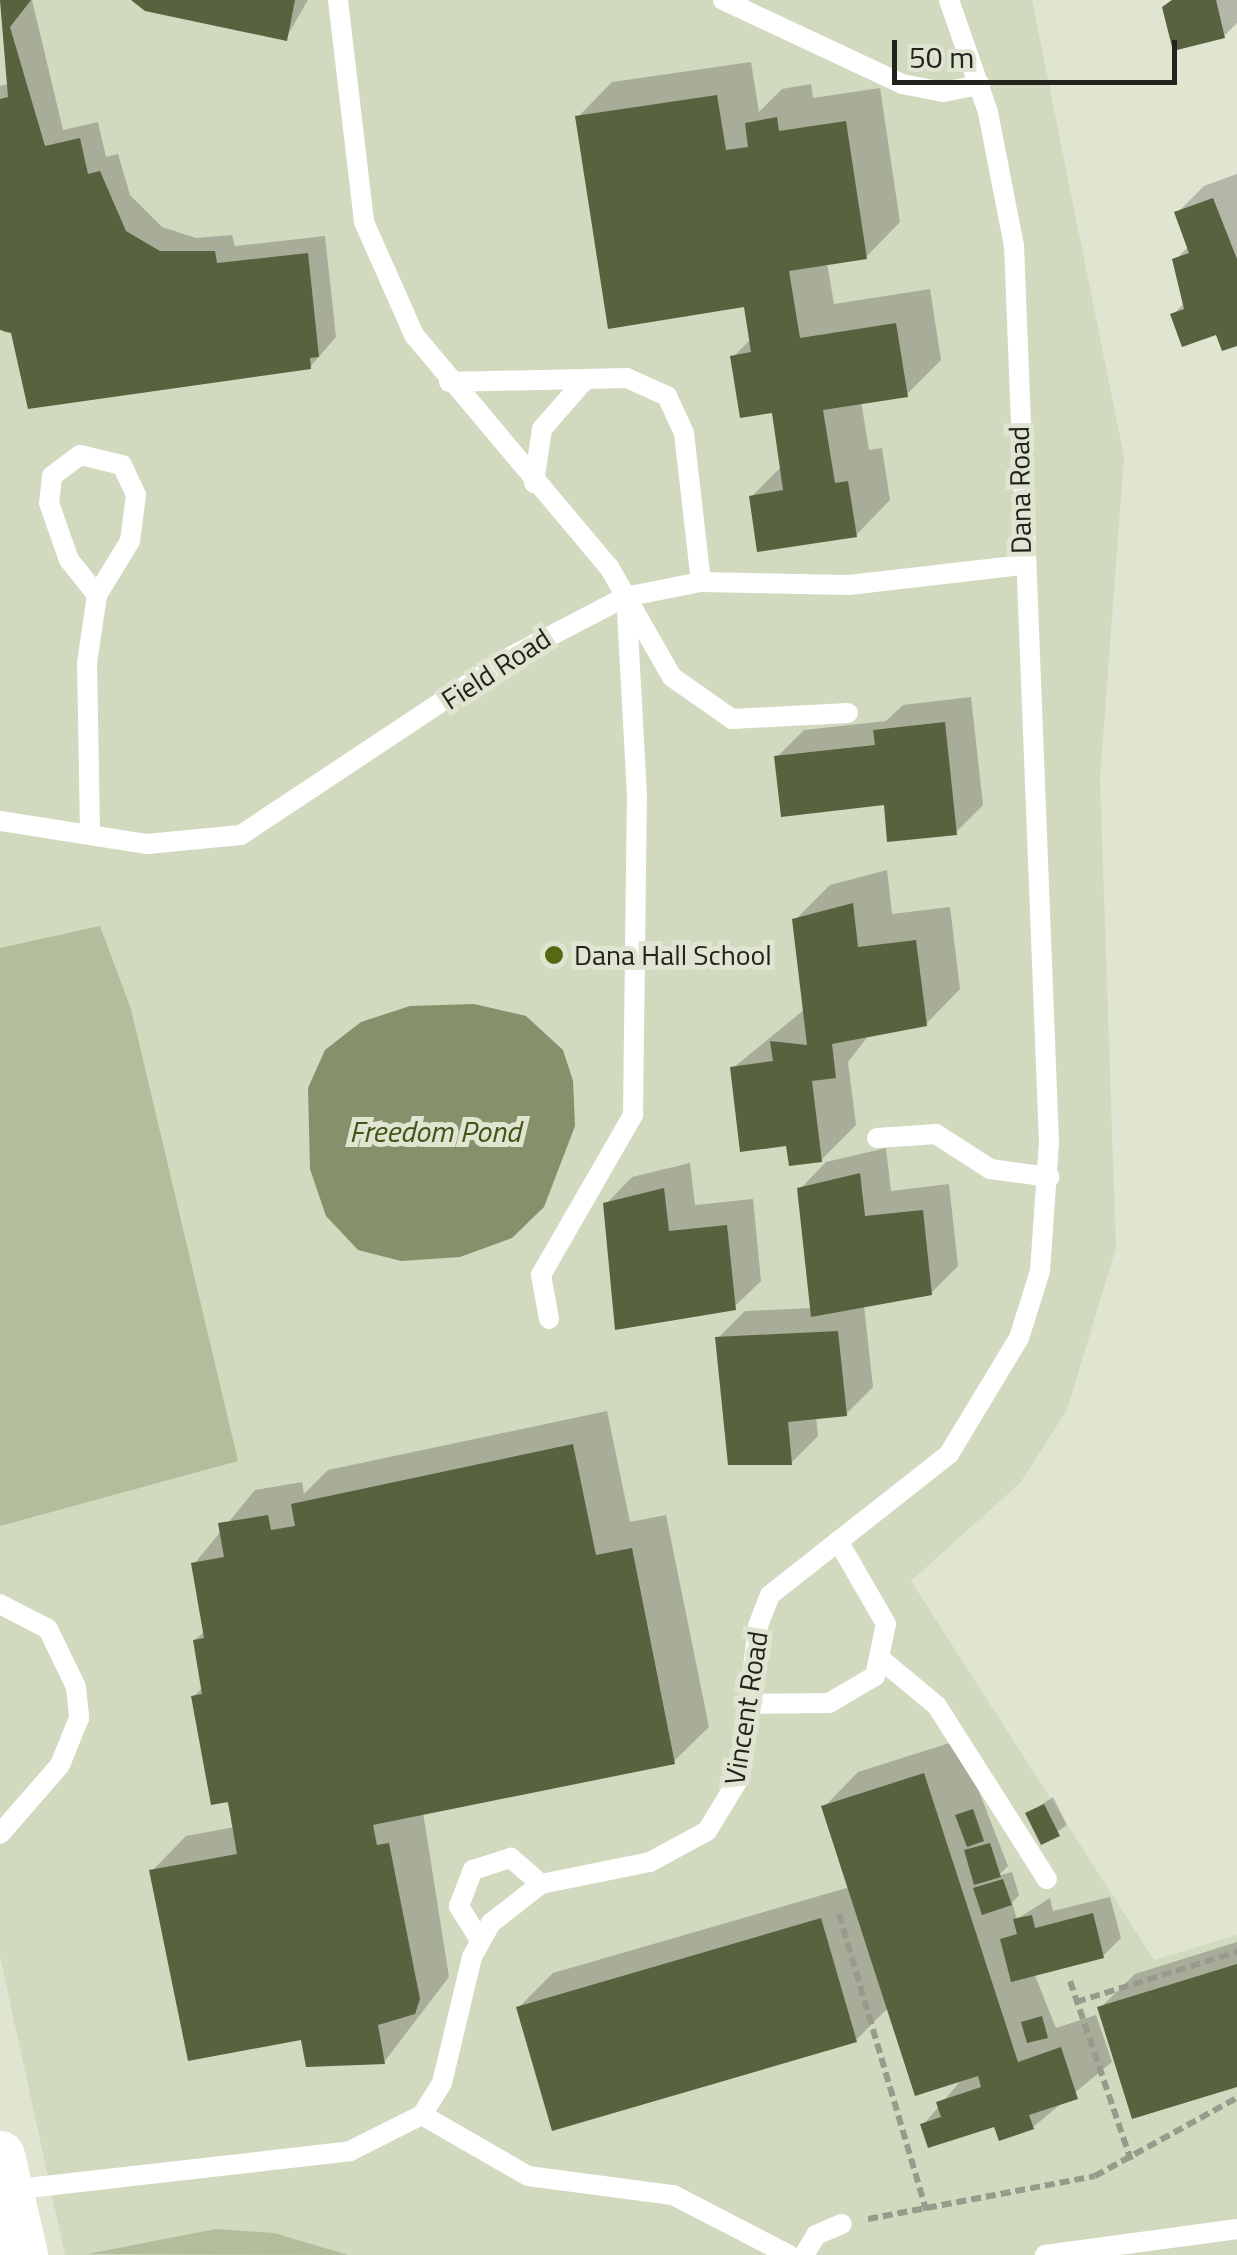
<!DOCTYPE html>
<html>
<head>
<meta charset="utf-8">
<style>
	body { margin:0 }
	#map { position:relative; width:1237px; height:2255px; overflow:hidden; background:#dfe5d1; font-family:"Titillium Web",sans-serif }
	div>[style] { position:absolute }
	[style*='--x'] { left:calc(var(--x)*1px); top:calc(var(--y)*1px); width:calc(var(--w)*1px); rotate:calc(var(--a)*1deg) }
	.built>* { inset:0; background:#d1d9bf }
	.green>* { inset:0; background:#b3bd9b }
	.water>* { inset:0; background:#86916c }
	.shadow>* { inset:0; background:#0003 }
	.building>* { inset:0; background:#58623f }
	.path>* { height:6px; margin-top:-3px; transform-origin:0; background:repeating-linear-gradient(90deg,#979b8c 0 10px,transparent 0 15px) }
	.service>* { height:20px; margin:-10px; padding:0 10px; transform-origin:10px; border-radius:10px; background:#fff }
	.tertiary>* { height:50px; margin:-25px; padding:0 25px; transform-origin:25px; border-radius:25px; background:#fff }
	.dots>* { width:28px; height:28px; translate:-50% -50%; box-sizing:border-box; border:5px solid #dfe5d1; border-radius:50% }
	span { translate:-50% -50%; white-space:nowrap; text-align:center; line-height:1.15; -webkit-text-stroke:10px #dfe5d1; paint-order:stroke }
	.street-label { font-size:28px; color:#21231c }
	.poi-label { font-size:28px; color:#21231c }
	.left { translate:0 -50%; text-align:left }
	.water-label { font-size:30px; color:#465318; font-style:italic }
	.scale { position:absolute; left:892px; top:40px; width:285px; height:45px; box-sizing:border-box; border:5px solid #21231c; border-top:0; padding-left:12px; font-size:30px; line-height:35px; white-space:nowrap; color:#21231c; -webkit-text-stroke:8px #dfe5d1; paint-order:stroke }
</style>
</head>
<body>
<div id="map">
	<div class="built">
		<div style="clip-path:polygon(0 0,1032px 0,1124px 457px,1100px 778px,1116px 1248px,1067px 1410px,1020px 1483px,911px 1581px,1154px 1960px,1237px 1935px,1237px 2255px,65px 2255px,0 1956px)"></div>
	</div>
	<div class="green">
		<div style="clip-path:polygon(100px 926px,131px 1009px,238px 1461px,0 1526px,0 948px)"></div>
		<div style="clip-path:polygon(216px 2229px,274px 2233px,348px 2255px,87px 2254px)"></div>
	</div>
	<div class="water">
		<div style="clip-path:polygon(410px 1006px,474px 1004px,526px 1016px,563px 1050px,573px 1081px,575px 1126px,544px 1207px,512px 1238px,460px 1257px,401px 1261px,358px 1250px,326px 1216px,310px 1169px,308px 1088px,325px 1050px,361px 1022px)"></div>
	</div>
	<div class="shadow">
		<div style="clip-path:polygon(0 0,32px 0,63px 130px,98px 122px,106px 157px,118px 154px,130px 195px,162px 227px,196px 238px,232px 235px,235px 246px,325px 236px,336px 337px,310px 367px,3px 332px,0 86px,8px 84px)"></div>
		<div style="clip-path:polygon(135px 0,308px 0,286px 38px)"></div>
		<div style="clip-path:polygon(1173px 0,1237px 0,1237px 23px,1224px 36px)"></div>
		<div style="clip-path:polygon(751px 62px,759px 112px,782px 89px,811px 84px,813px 98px,880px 88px,900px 222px,866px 257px,827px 263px,834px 304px,930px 289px,941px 360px,907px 394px,861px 401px,869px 450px,882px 448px,890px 500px,856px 535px,751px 497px,782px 466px,774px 410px,733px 357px,752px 338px,746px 304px,578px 117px,612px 82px)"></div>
		<div style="clip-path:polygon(1237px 174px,1237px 343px,1173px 315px,1185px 302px,1175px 260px,1189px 246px,1177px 213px,1204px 186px)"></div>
		<div style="clip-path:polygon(971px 697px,983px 805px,956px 832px,777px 757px,804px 730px,886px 721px,903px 705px)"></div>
		<div style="clip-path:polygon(887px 870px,892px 914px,950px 907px,960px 989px,926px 1024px,869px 1035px,848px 1062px,856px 1125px,821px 1160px,789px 1143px,733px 1068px,805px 1009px,795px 920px,830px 885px)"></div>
		<div style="clip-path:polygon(886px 1148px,891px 1191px,949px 1184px,958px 1266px,931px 1293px,864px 1305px,873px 1387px,846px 1414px,816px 1417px,818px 1436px,791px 1463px,718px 1338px,745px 1311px,813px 1308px,800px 1189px,826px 1162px)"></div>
		<div style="clip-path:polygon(690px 1163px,695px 1205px,753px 1199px,761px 1281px,734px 1307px,606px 1204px,632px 1177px)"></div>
		<div style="clip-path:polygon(607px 1411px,630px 1522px,666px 1515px,709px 1727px,674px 1761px,423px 1812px,449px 1977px,384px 2062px,303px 2037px,152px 1871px,186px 1836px,235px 1827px,194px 1696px,203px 1687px,195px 1640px,206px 1630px,194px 1564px,255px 1490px,302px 1482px,304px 1494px,328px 1470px)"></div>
		<div style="clip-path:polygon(959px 1740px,1008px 1866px,998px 1876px,1012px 1872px,1019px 1895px,1012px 1903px,1017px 1919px,1050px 1898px,1053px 1911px,1110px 1897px,1121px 1938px,1103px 1956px,1034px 1973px,1056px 2028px,1096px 2015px,1112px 2062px,1033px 2127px,923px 2125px,963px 2078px,889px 2007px,856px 2040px,519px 2007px,553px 1973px,850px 1887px,824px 1807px,858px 1772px)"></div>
		<div style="clip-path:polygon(1053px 1797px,1067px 1825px,1042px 1842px,1028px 1814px)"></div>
		<div style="clip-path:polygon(1237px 1942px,1237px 2084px,1100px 2008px,1135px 1974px)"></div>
	</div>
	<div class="building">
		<div style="clip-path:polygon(0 0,31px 0,10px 27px,45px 146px,80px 138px,88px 174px,100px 171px,126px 231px,160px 251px,215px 251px,217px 263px,308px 253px,319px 357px,310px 358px,311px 369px,28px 409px,11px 333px,0 330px,0 99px,8px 97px)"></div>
		<div style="clip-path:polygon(131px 0,295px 0,287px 41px,145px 11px)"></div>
		<div style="clip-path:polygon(1172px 0,1216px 0,1225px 38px,1173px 51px,1162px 7px)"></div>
		<div style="clip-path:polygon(717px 95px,726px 150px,748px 147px,745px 123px,777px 117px,779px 131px,846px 121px,867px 259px,789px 271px,800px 338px,896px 323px,908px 397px,823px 410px,835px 483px,848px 481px,857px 537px,757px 552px,749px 496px,783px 490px,772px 413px,740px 418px,730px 356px,751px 352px,744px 307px,608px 329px,575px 116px)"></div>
		<div style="clip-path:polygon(1213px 198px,1237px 259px,1237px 346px,1222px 351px,1216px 335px,1182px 347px,1170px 314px,1184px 309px,1172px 259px,1189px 253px,1174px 212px)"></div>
		<div style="clip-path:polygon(945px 722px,957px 835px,887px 842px,884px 805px,781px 817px,774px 756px,875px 745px,873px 730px)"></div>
		<div style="clip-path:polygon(853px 903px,858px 947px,916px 940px,927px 1026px,832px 1044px,836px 1078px,812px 1081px,822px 1162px,789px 1166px,786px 1146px,740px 1152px,730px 1067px,773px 1061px,770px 1041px,807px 1045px,792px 919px)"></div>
		<div style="clip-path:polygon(860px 1173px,865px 1216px,923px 1210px,932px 1295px,811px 1317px,797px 1188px)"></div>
		<div style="clip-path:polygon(664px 1188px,669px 1231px,727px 1225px,736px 1310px,615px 1330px,603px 1203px)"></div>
		<div style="clip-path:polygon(838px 1331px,847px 1416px,788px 1422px,792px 1465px,728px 1465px,715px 1337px)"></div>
		<div style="clip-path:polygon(573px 1444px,596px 1555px,632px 1548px,675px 1764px,373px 1825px,377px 1845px,389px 1843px,420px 1999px,415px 2014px,378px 2025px,385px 2064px,306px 2067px,301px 2040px,188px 2061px,149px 1870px,237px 1854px,228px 1802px,211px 1805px,191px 1696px,202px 1694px,193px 1640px,204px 1638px,191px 1563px,224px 1557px,218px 1523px,268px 1515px,271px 1530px,295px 1526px,291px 1504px)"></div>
		<div style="clip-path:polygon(924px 1773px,1018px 2062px,1061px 2047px,1078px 2099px,1029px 2115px,1034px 2129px,999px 2141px,994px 2127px,928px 2148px,920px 2124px,941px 2117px,936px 2102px,981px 2087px,978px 2076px,915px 2096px,821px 1806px)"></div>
		<div style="clip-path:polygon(1044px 1804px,1060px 1836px,1041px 1845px,1025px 1813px)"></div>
		<div style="clip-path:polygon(973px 1809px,984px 1841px,967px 1847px,955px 1815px)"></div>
		<div style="clip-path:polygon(990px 1843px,1001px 1877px,974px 1885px,964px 1850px)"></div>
		<div style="clip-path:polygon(1003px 1879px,1012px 1905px,982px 1915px,973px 1888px)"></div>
		<div style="clip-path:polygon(1093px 1913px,1104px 1958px,1011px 1982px,1000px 1939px,1017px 1934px,1013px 1919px,1032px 1915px,1035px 1928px)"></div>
		<div style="clip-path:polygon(821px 1918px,857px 2042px,552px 2131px,516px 2007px)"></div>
		<div style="clip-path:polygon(1237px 1964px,1237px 2087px,1132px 2119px,1097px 2007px)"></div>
		<div style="clip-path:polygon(1042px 2016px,1048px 2038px,1027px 2043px,1021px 2022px)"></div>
	</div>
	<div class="path">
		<div style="--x:839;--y:1914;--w:309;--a:73.6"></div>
		<div style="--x:1070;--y:1981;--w:189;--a:71.2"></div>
		<div style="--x:1076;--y:2002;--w:169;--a:-17.3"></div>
		<div style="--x:868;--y:2219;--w:231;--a:-10.7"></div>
		<div style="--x:1095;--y:2176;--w:162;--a:-28.8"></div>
	</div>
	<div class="service">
		<div style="--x:338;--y:0;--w:224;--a:83.3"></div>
		<div style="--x:364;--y:222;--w:124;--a:66.1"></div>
		<div style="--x:414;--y:335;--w:303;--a:50"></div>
		<div style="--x:609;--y:567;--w:127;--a:60.2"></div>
		<div style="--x:672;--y:677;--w:73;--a:35"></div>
		<div style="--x:732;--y:719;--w:116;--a:-3"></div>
		<div style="--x:723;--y:0;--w:198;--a:25.1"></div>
		<div style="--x:902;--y:84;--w:42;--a:11"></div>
		<div style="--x:943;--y:92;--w:38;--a:-11"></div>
		<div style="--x:449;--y:382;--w:178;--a:-1.3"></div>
		<div style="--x:627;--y:378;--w:44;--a:24.2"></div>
		<div style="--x:667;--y:396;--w:41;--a:65.3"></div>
		<div style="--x:684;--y:433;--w:150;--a:83.5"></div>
		<div style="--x:534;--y:483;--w:55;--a:-81.6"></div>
		<div style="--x:542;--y:429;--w:62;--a:-48.9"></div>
		<div style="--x:0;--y:821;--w:149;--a:8.9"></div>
		<div style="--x:147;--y:844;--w:94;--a:-5.5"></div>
		<div style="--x:241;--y:835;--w:318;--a:-33.6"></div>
		<div style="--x:506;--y:659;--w:134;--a:-27.5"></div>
		<div style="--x:625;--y:597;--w:77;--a:-11.2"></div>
		<div style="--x:701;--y:582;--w:148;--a:1.2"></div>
		<div style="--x:849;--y:585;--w:174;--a:-6.6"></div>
		<div style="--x:90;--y:832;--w:169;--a:-91"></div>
		<div style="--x:87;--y:663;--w:69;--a:-81.6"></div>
		<div style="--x:97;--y:595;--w:63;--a:-58.6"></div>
		<div style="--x:130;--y:541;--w:46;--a:-82.6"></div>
		<div style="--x:136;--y:495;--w:33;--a:-115"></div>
		<div style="--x:122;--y:465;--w:43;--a:-166.6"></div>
		<div style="--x:80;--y:455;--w:35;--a:143"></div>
		<div style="--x:52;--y:476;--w:27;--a:96"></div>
		<div style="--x:49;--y:503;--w:60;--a:70.7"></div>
		<div style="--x:69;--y:560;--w:45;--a:51.3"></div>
		<div style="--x:877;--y:1138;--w:59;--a:-3.9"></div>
		<div style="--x:936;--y:1134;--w:64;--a:32.9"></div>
		<div style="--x:990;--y:1169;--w:60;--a:7.7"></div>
		<div style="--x:549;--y:1319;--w:45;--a:-100.3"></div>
		<div style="--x:541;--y:1275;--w:185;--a:-60.1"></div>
		<div style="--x:633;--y:1115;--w:319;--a:-89.3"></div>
		<div style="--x:637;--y:796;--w:182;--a:-93.1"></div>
		<div style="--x:0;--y:1604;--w:54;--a:27.5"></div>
		<div style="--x:48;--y:1629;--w:64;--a:64.2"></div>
		<div style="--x:76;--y:1687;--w:31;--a:84"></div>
		<div style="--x:79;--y:1718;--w:51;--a:112"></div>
		<div style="--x:60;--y:1765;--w:91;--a:131"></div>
		<div style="--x:883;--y:1661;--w:70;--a:39.8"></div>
		<div style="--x:937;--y:1706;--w:205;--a:57.6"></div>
		<div style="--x:749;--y:1704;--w:80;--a:-0.7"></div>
		<div style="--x:829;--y:1703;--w:53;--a:-30.4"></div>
		<div style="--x:875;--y:1676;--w:53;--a:-78.1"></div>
		<div style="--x:886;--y:1624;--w:96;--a:-120"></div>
		<div style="--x:480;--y:1940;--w:40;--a:-122"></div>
		<div style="--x:459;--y:1906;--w:39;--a:-69"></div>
		<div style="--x:473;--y:1870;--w:40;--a:-18"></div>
		<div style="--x:511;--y:1858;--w:40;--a:41"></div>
		<div style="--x:422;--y:2115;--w:122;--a:29.9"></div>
		<div style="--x:528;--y:2176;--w:146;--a:7.5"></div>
		<div style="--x:673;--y:2195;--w:131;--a:27.3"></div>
		<div style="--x:10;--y:2190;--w:342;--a:-6.5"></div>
		<div style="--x:350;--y:2151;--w:80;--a:-26.6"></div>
		<div style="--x:422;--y:2115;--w:38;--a:-58"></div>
		<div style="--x:442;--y:2083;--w:130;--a:-76.6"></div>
		<div style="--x:472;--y:1957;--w:39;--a:-61"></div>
		<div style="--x:491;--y:1923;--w:63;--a:-38"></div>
		<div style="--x:541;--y:1884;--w:111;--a:-11.4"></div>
		<div style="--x:650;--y:1862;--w:65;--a:-28.5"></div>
		<div style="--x:707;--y:1831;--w:63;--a:-58.6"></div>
		<div style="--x:740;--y:1777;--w:152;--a:-83.2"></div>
		<div style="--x:758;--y:1626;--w:33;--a:-69"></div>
		<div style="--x:770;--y:1595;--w:228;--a:-38.2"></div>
		<div style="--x:949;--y:1454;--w:135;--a:-58.9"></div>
		<div style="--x:1019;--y:1338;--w:70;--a:-72.6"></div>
		<div style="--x:1040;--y:1271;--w:128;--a:-86"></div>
		<div style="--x:1049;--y:1143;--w:898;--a:-92.23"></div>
		<div style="--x:1014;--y:246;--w:136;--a:-101"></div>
		<div style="--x:988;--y:112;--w:119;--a:-109.2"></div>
		<div style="--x:804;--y:2255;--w:23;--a:-59"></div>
		<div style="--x:816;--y:2235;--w:28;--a:-23"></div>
		<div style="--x:1045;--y:2255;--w:194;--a:-7.7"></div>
	</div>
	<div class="tertiary">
		<div style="--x:0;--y:2156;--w:102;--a:76.9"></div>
	</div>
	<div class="dots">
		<div style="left:554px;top:955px;background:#566813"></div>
	</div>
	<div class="street-label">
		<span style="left:1020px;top:490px;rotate:-91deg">Dana Road</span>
		<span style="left:496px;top:669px;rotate:-33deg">Field Road</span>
		<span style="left:746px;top:1708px;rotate:-81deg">Vincent Road</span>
	</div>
	<div class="poi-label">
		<span class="left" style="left:574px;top:955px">Dana Hall School</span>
	</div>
	<div class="water-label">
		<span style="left:435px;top:1131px">Freedom Pond</span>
	</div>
	<div class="scale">50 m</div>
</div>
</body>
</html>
